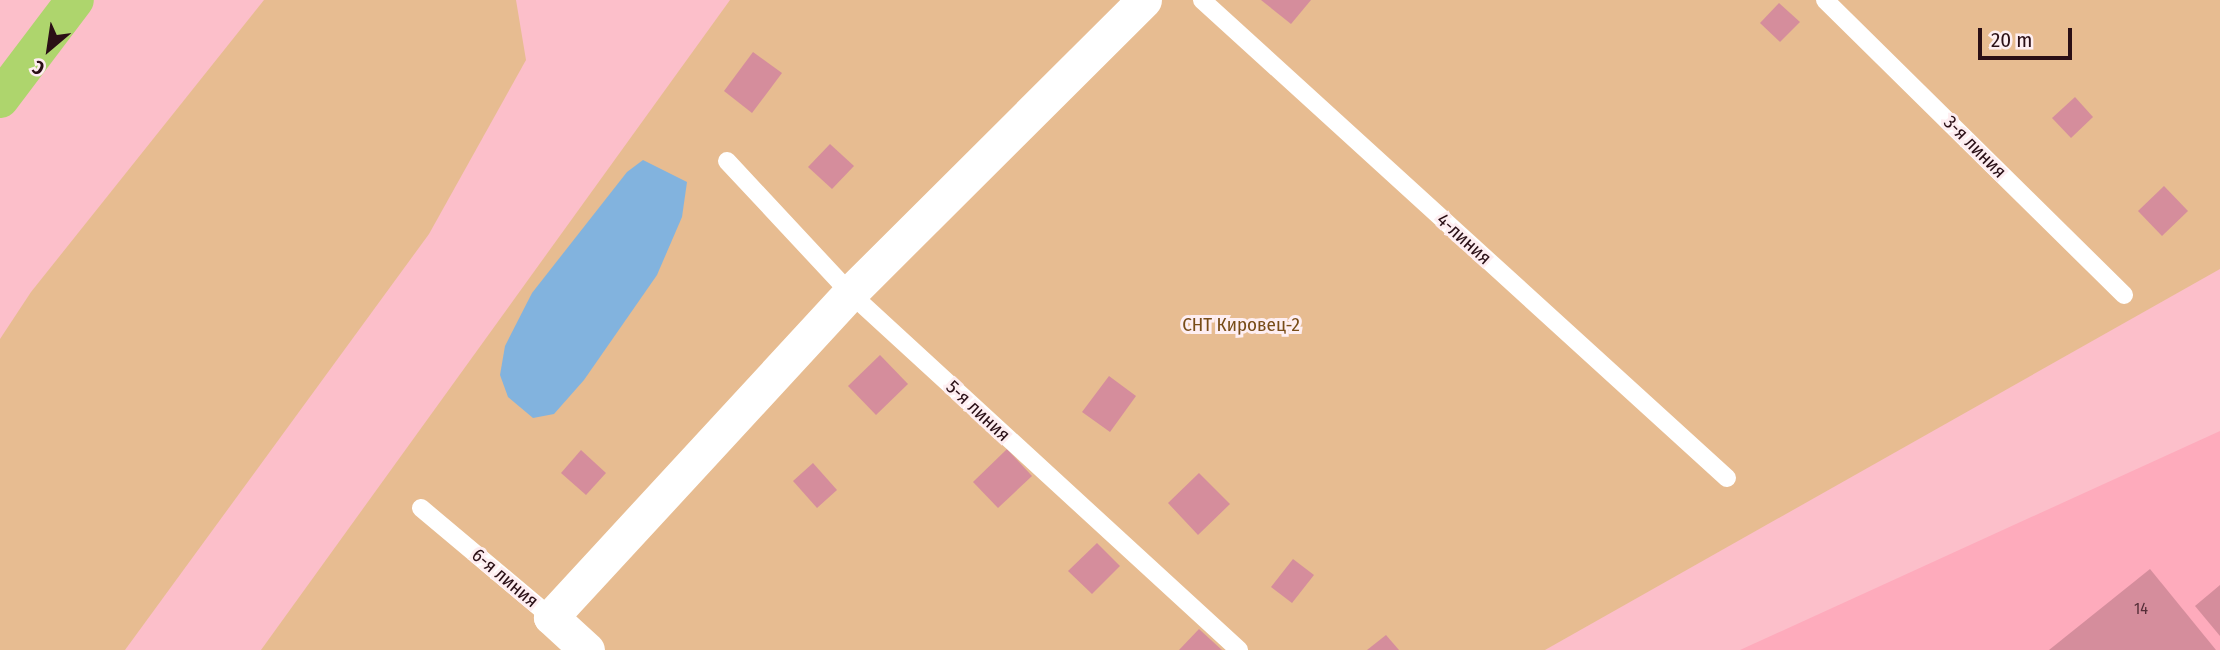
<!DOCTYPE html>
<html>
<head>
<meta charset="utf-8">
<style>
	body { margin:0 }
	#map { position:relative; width:2220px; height:650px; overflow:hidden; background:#fcbfca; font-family:"Fira Sans Condensed",sans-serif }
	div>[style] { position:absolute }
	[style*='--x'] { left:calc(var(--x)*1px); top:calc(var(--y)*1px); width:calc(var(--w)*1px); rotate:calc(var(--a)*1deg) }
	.built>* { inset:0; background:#feabbc }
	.green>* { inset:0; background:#e7bc91 }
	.water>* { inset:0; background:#82b3de }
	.building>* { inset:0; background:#d58d9c }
	.lane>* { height:18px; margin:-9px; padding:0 9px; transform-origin:9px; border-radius:9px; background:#fff }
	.street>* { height:35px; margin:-17.5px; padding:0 17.5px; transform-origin:17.5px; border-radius:17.5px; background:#fff }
	.highway>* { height:38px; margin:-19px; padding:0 19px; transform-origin:19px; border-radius:19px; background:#aed56d }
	span { translate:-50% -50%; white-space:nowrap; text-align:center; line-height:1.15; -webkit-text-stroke:6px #feeef1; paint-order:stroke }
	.number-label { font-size:16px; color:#552e38 }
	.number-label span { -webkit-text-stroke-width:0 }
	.street-label { font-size:19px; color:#2a0f16 }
	.park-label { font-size:19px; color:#784c18 }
	.north { position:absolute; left:14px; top:14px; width:70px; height:70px; -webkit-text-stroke:5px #feeef1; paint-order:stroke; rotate:209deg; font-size:19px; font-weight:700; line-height:28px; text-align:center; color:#2a0f16 }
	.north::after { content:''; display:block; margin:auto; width:24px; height:32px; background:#2a0f16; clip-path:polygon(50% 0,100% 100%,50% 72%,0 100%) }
	.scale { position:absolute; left:1978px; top:28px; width:94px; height:32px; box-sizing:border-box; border:4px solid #2a0f16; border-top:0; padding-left:9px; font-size:21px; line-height:24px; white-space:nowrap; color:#2a0f16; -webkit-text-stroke:5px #feeef1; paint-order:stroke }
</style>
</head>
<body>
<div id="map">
	<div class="built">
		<div style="clip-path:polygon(2220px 431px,2220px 650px,1740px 650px)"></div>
	</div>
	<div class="green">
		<div style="clip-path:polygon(264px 0,516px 0,526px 60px,429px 234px,125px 650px,0 650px,0 339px,31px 292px)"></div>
		<div style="clip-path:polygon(730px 0,2220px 0,2220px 269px,1545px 650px,261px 650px)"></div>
	</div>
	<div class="water">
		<div style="clip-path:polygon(643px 160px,687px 182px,682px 217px,657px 275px,584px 380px,554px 414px,533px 418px,508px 397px,500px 375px,505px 346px,532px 293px,627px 172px)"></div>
	</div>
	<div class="building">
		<div style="clip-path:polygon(1261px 0,1311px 0,1291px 24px)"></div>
		<div style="clip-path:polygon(1779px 3px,1800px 22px,1780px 42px,1760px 23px)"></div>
		<div style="clip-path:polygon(753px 52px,782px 73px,752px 113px,724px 91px)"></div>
		<div style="clip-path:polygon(2075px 97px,2093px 117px,2071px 138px,2052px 118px)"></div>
		<div style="clip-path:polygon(830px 144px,854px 166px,832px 189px,808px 167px)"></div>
		<div style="clip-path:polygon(2164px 186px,2188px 211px,2162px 236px,2138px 211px)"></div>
		<div style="clip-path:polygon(880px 355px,908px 384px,876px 415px,848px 386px)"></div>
		<div style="clip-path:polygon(1109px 376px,1136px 396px,1110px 432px,1082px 412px)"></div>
		<div style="clip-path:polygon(1007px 449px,1032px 476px,998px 508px,973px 482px)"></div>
		<div style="clip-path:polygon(581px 450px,606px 473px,586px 495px,561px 473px)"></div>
		<div style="clip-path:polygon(813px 463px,837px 490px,817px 508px,793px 481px)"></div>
		<div style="clip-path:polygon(1199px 473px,1230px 504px,1198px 535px,1168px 503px)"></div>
		<div style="clip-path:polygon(1097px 543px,1120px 566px,1092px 594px,1068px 571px)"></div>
		<div style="clip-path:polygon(1293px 559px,1314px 575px,1292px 603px,1271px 587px)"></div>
		<div style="clip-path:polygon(2150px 569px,2216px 650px,2049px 650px)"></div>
		<div style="clip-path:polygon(2220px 585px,2220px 636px,2195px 606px)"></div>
		<div style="clip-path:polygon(1199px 629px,1222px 650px,1179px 650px)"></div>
		<div style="clip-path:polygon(1386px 635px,1399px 650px,1367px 650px)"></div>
	</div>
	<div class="lane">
		<div style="--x:1202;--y:0;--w:710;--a:42.32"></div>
		<div style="--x:1825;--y:0;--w:420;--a:44.6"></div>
		<div style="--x:727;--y:161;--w:180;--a:47"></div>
		<div style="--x:850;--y:293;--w:528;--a:42.54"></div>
		<div style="--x:421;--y:508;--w:170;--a:40"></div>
	</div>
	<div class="street">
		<div style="--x:587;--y:650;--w:49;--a:-137.5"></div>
		<div style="--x:551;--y:617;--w:441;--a:-47.3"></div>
		<div style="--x:850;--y:293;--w:415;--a:-44.9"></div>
	</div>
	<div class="highway">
		<div style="--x:0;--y:99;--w:124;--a:-52.9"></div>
	</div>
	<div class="number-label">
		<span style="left:2141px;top:609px">14</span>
	</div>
	<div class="street-label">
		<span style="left:1975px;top:147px;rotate:45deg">3-я линия</span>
		<span style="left:1464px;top:239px;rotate:42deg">4-линия</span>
		<span style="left:978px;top:411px;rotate:43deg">5-я линия</span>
		<span style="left:505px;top:578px;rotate:40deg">6-я линия</span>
	</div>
	<div class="park-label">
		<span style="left:1241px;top:325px">СНТ Кировец-2</span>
	</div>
	<div class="north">С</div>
	<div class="scale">20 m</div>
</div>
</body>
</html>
